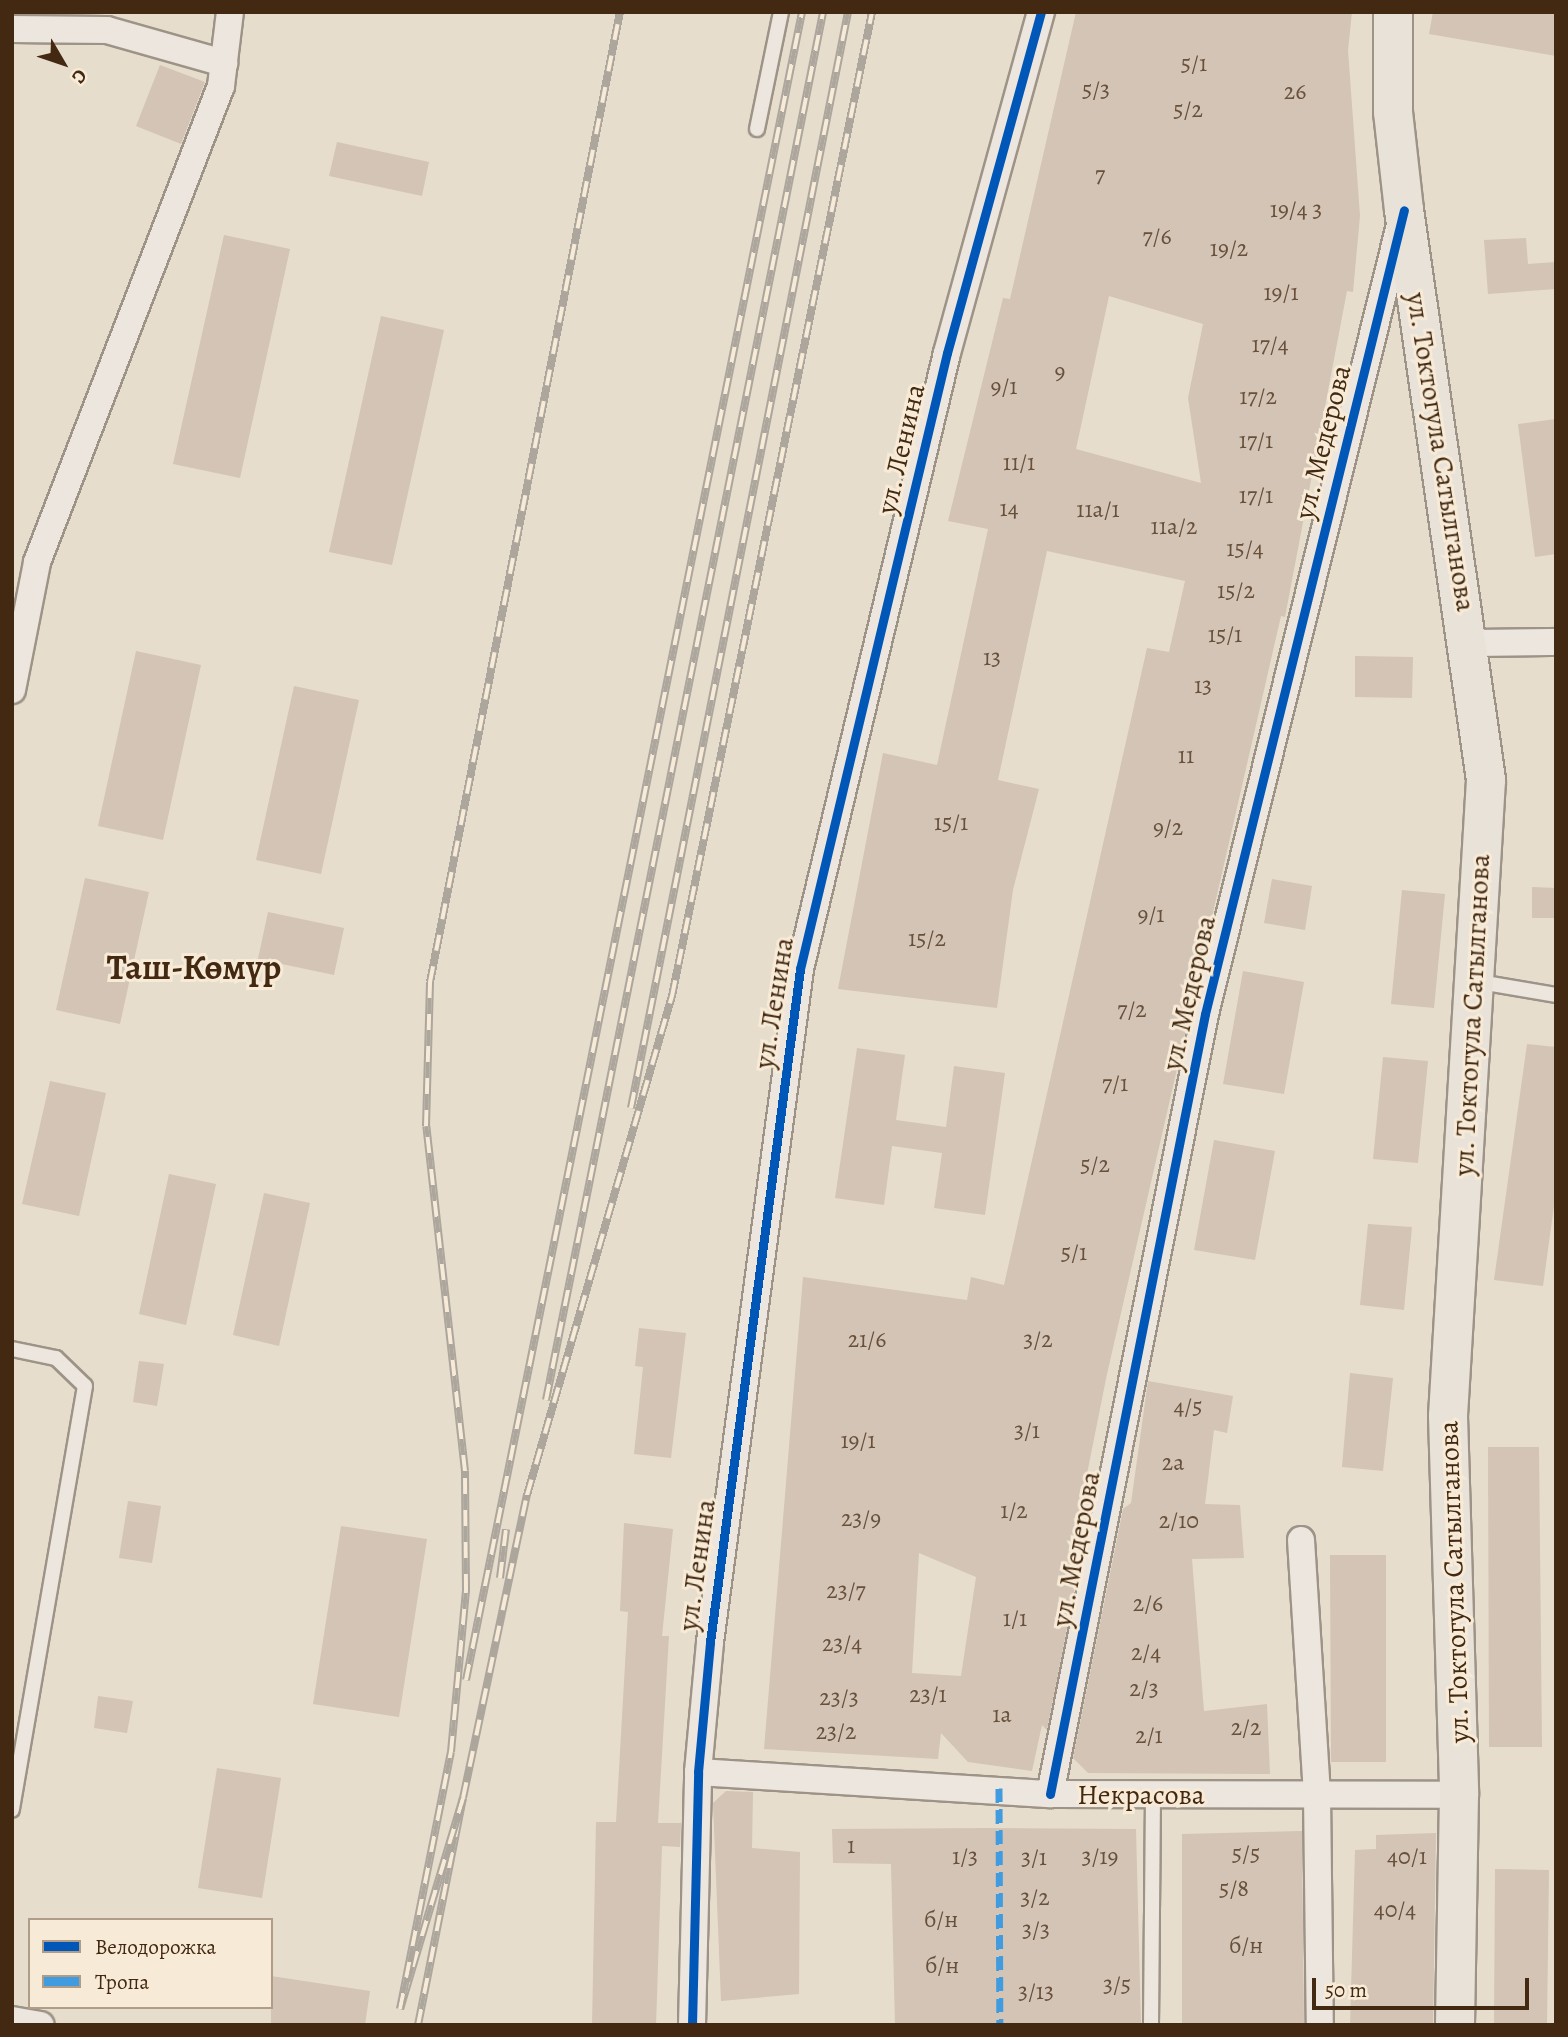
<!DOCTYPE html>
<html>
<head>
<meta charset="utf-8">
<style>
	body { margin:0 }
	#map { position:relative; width:1568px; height:2037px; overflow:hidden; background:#e7ddcc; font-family:Alegreya,serif }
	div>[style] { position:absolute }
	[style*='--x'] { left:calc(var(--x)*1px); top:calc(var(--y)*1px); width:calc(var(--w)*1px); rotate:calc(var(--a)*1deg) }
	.building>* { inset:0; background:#d3c4b5 }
	.roads { filter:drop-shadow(2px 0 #9d9387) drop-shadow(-2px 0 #9d9387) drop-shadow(0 2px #9d9387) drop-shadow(0 -2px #9d9387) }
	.service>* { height:14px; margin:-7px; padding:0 7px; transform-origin:7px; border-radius:7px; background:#ece6de }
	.minor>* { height:26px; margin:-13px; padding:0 13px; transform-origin:13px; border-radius:13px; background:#ece6de }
	.primary>* { height:38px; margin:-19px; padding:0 19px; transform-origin:19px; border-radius:19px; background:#e8e2d9 }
	.rail>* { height:8px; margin-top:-4px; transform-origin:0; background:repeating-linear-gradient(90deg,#f7ebd7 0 16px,#aca69d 0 32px); box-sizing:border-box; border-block:2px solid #aca69d }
	.quiet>* { height:7px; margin-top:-3.5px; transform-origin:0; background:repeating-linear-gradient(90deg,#409cde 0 14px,transparent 0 21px) }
	.cycleway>* { height:9px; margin:-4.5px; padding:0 4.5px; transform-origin:4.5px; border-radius:4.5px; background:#0057b8 }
	span { translate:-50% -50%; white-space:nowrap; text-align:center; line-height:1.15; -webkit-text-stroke:6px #f7ebd7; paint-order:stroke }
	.number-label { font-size:24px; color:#68503b }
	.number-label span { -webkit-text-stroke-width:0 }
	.street-label { font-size:28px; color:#442912 }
	.district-label { font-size:35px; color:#442912; font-weight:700 }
	.frame { position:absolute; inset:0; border:14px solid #442912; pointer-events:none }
	.legend { position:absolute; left:28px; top:1918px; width:245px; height:91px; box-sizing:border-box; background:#f7ebd7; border:2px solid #af9d88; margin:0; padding:9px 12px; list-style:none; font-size:21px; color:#442912 }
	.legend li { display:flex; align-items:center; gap:14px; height:35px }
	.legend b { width:35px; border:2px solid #af9d88 }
	.north { position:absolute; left:28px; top:28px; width:70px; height:70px; -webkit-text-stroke:5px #f7ebd7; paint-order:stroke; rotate:129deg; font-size:19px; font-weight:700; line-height:28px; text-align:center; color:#442912 }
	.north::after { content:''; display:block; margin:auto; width:24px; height:32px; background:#442912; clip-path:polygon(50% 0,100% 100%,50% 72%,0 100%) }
	.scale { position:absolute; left:1312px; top:1978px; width:217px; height:32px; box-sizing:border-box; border:4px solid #442912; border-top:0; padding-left:9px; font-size:21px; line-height:24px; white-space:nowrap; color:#442912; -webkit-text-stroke:5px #f7ebd7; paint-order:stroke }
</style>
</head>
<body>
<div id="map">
	<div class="building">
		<div style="clip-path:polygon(evenodd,1076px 12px,1352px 12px,1348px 50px,1360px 216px,1353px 292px,1347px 291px,1285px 617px,1281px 616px,1107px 1374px,1074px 1539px,1086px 1531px,1047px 1730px,1042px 1725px,1032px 1771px,968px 1762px,941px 1733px,938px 1759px,764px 1749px,803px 1277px,967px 1300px,971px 1277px,1004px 1285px,1147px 648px,1169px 652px,1185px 581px,1047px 551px,998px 780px,1039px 789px,1013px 890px,997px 1008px,838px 989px,883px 753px,937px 765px,988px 529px,948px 521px,1003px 298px,1010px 299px,1076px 12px,1109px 296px,1203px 324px,1188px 398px,1201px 483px,1076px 449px,1109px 296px,1076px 12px,919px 1553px,976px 1577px,961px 1676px,912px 1673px,919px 1553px)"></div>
		<div style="clip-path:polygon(1433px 12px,1556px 12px,1556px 56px,1429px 34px)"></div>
		<div style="clip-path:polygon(160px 65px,205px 82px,181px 144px,136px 126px)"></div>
		<div style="clip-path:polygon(337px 142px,429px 162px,422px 196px,329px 176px)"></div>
		<div style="clip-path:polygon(224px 235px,290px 249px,240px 478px,173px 464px)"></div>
		<div style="clip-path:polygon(1526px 238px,1528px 264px,1556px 262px,1556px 289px,1488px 294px,1484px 240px)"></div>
		<div style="clip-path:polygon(381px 316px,444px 330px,392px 565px,329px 552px)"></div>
		<div style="clip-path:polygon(1556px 419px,1556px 554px,1535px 557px,1518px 424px)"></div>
		<div style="clip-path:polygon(136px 651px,201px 665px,163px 840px,98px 826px)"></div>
		<div style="clip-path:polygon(1355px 656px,1413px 657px,1412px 698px,1355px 697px)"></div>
		<div style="clip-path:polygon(294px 686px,359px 700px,321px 874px,256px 860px)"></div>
		<div style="clip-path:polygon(85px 878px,149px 892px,120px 1024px,56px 1010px)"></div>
		<div style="clip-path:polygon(1272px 879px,1312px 886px,1305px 930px,1264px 923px)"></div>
		<div style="clip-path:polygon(1532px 887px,1556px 888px,1556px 918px,1532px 918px)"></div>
		<div style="clip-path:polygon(1402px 890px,1445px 894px,1434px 1008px,1391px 1004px)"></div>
		<div style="clip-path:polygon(268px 912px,344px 928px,334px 975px,258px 959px)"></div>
		<div style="clip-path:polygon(1243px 971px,1304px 982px,1284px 1094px,1223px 1084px)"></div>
		<div style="clip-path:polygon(1527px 1044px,1556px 1047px,1556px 1191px,1543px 1286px,1494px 1280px)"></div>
		<div style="clip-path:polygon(857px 1048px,905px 1055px,896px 1120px,946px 1127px,954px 1066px,1005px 1073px,985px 1215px,934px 1208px,942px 1153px,892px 1146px,884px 1205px,835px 1198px)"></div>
		<div style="clip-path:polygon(1383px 1057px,1428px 1061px,1418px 1163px,1373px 1159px)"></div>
		<div style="clip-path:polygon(50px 1081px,106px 1093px,79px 1216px,22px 1204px)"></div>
		<div style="clip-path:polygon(1214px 1140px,1275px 1151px,1255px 1260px,1194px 1250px)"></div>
		<div style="clip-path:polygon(169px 1174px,216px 1184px,186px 1325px,139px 1314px)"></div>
		<div style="clip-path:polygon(264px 1193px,310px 1203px,279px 1346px,233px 1335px)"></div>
		<div style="clip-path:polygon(1368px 1224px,1412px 1227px,1404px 1310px,1360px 1305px)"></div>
		<div style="clip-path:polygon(639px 1328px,686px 1333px,671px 1458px,634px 1454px,643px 1367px,635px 1366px)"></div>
		<div style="clip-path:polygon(139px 1361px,164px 1364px,157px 1406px,133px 1402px)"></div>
		<div style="clip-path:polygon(1350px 1373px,1393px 1378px,1383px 1471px,1342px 1467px)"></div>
		<div style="clip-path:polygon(1148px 1381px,1233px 1396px,1227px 1433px,1214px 1430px,1205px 1504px,1240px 1505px,1244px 1558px,1192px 1559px,1204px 1711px,1267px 1704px,1270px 1774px,1088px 1773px,1073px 1758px,1123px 1509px,1131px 1503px)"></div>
		<div style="clip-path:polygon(1488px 1447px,1539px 1447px,1542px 1747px,1489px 1747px)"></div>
		<div style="clip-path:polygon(128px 1501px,161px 1506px,152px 1563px,119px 1558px)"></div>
		<div style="clip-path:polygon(624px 1523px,673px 1529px,662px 1636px,669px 1636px,658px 1823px,681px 1823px,680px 1847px,662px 1846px,656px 2025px,592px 2025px,596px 1822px,616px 1822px,628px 1612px,620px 1611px)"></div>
		<div style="clip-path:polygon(341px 1526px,427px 1539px,399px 1717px,313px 1704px)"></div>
		<div style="clip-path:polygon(1330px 1555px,1386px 1555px,1386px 1762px,1331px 1762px)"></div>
		<div style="clip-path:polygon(98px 1696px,133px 1701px,127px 1733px,94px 1728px)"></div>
		<div style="clip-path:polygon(217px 1768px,281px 1778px,262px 1898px,198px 1888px)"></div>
		<div style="clip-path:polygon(726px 1791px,753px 1792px,752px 1848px,800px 1852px,799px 1994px,721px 2001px,713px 1803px)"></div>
		<div style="clip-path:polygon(991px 1828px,1136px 1829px,1141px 2025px,895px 2025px,891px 1864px,833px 1863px,832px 1829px)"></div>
		<div style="clip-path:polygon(1302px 1831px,1304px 2025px,1182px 2025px,1182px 1834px)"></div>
		<div style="clip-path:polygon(1436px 1833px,1433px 2025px,1350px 2025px,1355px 1850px,1376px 1849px,1376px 1835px)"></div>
		<div style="clip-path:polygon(1495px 1869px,1549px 1870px,1547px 2025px,1494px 2025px)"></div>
		<div style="clip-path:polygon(271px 1976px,370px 1991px,365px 2025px,271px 2025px)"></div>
	</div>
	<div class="roads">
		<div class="service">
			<div style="--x:757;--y:129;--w:119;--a:-78.4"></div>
			<div style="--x:1474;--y:981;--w:83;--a:9.7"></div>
			<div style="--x:12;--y:1349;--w:45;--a:11.6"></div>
			<div style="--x:56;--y:1358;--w:40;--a:44"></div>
			<div style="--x:85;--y:1386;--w:430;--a:99.8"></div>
			<div style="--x:1151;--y:2025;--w:230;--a:-89.5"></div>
		</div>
		<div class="minor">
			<div style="--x:12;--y:29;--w:95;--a:0.6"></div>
			<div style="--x:107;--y:30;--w:122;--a:15.8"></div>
			<div style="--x:1469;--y:643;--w:87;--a:-0.7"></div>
			<div style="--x:12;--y:690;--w:130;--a:-78.9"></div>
			<div style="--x:37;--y:562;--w:510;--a:-68.87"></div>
			<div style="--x:221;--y:86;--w:75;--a:-83.1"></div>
			<div style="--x:1301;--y:1540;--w:256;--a:86.4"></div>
			<div style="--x:1317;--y:1795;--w:230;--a:89.3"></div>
			<div style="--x:698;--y:1772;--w:353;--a:3.6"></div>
			<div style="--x:1050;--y:1794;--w:409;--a:0.1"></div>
			<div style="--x:1050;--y:1794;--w:795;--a:-78.76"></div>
			<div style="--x:1205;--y:1014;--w:813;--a:-76.12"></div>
			<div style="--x:12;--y:2020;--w:29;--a:10"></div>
			<div style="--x:692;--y:2025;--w:253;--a:-88.6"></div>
			<div style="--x:698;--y:1772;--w:131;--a:-84.7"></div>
			<div style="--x:710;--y:1642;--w:679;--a:-82.38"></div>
			<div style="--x:800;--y:969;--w:633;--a:-76.58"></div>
			<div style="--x:947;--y:353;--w:354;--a:-74.6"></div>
		</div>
		<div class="primary">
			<div style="--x:1393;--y:12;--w:100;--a:90"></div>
			<div style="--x:1393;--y:112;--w:99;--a:83.6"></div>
			<div style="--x:1404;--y:210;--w:576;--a:81.81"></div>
			<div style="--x:1486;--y:780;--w:637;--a:93.42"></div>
			<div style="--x:1448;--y:1416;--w:379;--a:88.3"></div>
			<div style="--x:1459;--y:1795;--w:230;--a:91"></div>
		</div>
	</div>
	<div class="rail">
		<div style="--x:631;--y:1108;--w:1117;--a:-78.8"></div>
		<div style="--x:546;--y:1400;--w:1415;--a:-78.71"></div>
		<div style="--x:500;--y:1578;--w:49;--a:-83"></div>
		<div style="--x:466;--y:1680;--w:1702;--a:-78.61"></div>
		<div style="--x:463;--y:1798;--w:310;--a:-78.1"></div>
		<div style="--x:527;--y:1495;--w:520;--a:-73.8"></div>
		<div style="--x:672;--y:996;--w:1004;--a:-78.51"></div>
		<div style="--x:418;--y:2025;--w:231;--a:-78.8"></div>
		<div style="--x:463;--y:1798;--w:220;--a:106.6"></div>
		<div style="--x:400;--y:2009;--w:262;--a:-78.8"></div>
		<div style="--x:451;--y:1752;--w:163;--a:-84.7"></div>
		<div style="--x:466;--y:1590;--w:119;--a:-90.5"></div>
		<div style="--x:465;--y:1471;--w:347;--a:-96.4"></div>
		<div style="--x:426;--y:1126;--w:144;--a:-88.4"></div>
		<div style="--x:430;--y:982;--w:988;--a:-78.92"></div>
	</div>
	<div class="quiet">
		<div style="--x:999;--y:1788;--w:237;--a:89.8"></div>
	</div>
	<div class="cycleway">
		<div style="--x:1050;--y:1794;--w:795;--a:-78.76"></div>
		<div style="--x:1205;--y:1014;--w:828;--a:-76.1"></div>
		<div style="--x:692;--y:2025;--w:253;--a:-88.6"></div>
		<div style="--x:698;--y:1772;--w:131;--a:-84.7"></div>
		<div style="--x:710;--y:1642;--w:679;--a:-82.38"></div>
		<div style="--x:800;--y:969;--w:633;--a:-76.58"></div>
		<div style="--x:947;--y:353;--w:354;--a:-74.6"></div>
	</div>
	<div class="number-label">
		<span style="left:1194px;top:64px">5/1</span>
		<span style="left:1096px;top:90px">5/3</span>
		<span style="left:1295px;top:92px">26</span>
		<span style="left:1188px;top:110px">5/2</span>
		<span style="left:1100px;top:175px">7</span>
		<span style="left:1296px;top:210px">19/4 3</span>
		<span style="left:1157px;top:237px">7/6</span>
		<span style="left:1229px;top:249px">19/2</span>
		<span style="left:1281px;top:293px">19/1</span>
		<span style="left:1270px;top:345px">17/4</span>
		<span style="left:1060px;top:372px">9</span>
		<span style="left:1004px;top:387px">9/1</span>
		<span style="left:1258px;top:397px">17/2</span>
		<span style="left:1256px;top:441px">17/1</span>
		<span style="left:1019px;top:463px">11/1</span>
		<span style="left:1256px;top:496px">17/1</span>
		<span style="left:1009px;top:509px">14</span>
		<span style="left:1098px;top:510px">11а/1</span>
		<span style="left:1174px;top:527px">11а/2</span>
		<span style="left:1245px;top:549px">15/4</span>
		<span style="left:1236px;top:591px">15/2</span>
		<span style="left:1225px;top:635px">15/1</span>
		<span style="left:992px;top:658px">13</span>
		<span style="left:1203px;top:686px">13</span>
		<span style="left:1186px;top:756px">11</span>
		<span style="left:951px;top:823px">15/1</span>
		<span style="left:1168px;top:828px">9/2</span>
		<span style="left:1151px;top:915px">9/1</span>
		<span style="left:927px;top:939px">15/2</span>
		<span style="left:1132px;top:1010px">7/2</span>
		<span style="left:1115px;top:1084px">7/1</span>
		<span style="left:1095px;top:1165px">5/2</span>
		<span style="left:1074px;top:1253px">5/1</span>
		<span style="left:867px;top:1340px">21/6</span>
		<span style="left:1038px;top:1340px">3/2</span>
		<span style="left:1188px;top:1407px">4/5</span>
		<span style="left:1027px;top:1431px">3/1</span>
		<span style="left:858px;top:1441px">19/1</span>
		<span style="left:1173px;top:1463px">2а</span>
		<span style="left:1014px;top:1511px">1/2</span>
		<span style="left:861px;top:1519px">23/9</span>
		<span style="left:1179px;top:1521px">2/10</span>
		<span style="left:846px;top:1591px">23/7</span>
		<span style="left:1148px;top:1604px">2/6</span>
		<span style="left:1015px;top:1619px">1/1</span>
		<span style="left:842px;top:1644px">23/4</span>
		<span style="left:1146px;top:1653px">2/4</span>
		<span style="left:1144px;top:1689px">2/3</span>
		<span style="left:928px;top:1695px">23/1</span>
		<span style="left:839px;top:1698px">23/3</span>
		<span style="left:1002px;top:1715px">1а</span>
		<span style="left:1246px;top:1728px">2/2</span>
		<span style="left:836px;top:1732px">23/2</span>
		<span style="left:1149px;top:1736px">2/1</span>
		<span style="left:851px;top:1846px">1</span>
		<span style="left:1246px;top:1854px">5/5</span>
		<span style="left:965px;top:1857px">1/3</span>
		<span style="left:1100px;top:1857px">3/19</span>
		<span style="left:1407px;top:1857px">40/1</span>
		<span style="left:1034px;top:1858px">3/1</span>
		<span style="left:1234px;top:1889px">5/8</span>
		<span style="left:1035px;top:1898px">3/2</span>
		<span style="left:1395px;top:1910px">40/4</span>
		<span style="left:941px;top:1920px">б/н</span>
		<span style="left:1036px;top:1930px">3/3</span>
		<span style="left:1246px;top:1946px">б/н</span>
		<span style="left:942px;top:1966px">б/н</span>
		<span style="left:1117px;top:1985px">3/5</span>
		<span style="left:1036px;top:1992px">3/13</span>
	</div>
	<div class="street-label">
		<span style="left:1323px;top:442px;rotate:-76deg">ул. Медерова</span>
		<span style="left:901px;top:449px;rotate:-77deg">ул. Ленина</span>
		<span style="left:1441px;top:452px;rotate:81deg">ул. Токтогула Сатылганова</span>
		<span style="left:1189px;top:993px;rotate:-77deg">ул. Медерова</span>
		<span style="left:774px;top:1003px;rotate:-81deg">ул. Ленина</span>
		<span style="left:1472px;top:1015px;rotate:-87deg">ул. Токтогула Сатылганова</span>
		<span style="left:1076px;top:1549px;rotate:-79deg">ул. Медерова</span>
		<span style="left:697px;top:1565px;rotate:-82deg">ул. Ленина</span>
		<span style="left:1454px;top:1582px;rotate:-92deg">ул. Токтогула Сатылганова</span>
		<span style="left:1141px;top:1795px">Некрасова</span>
	</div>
	<div class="district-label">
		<span style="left:194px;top:967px">Таш-Көмүр</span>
	</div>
	<div class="frame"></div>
	<ul class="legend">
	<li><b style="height:9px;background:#0057b8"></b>Велодорожка</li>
	<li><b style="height:9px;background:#409cde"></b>Тропа</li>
	</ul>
	<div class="north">С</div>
	<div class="scale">50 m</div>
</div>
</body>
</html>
